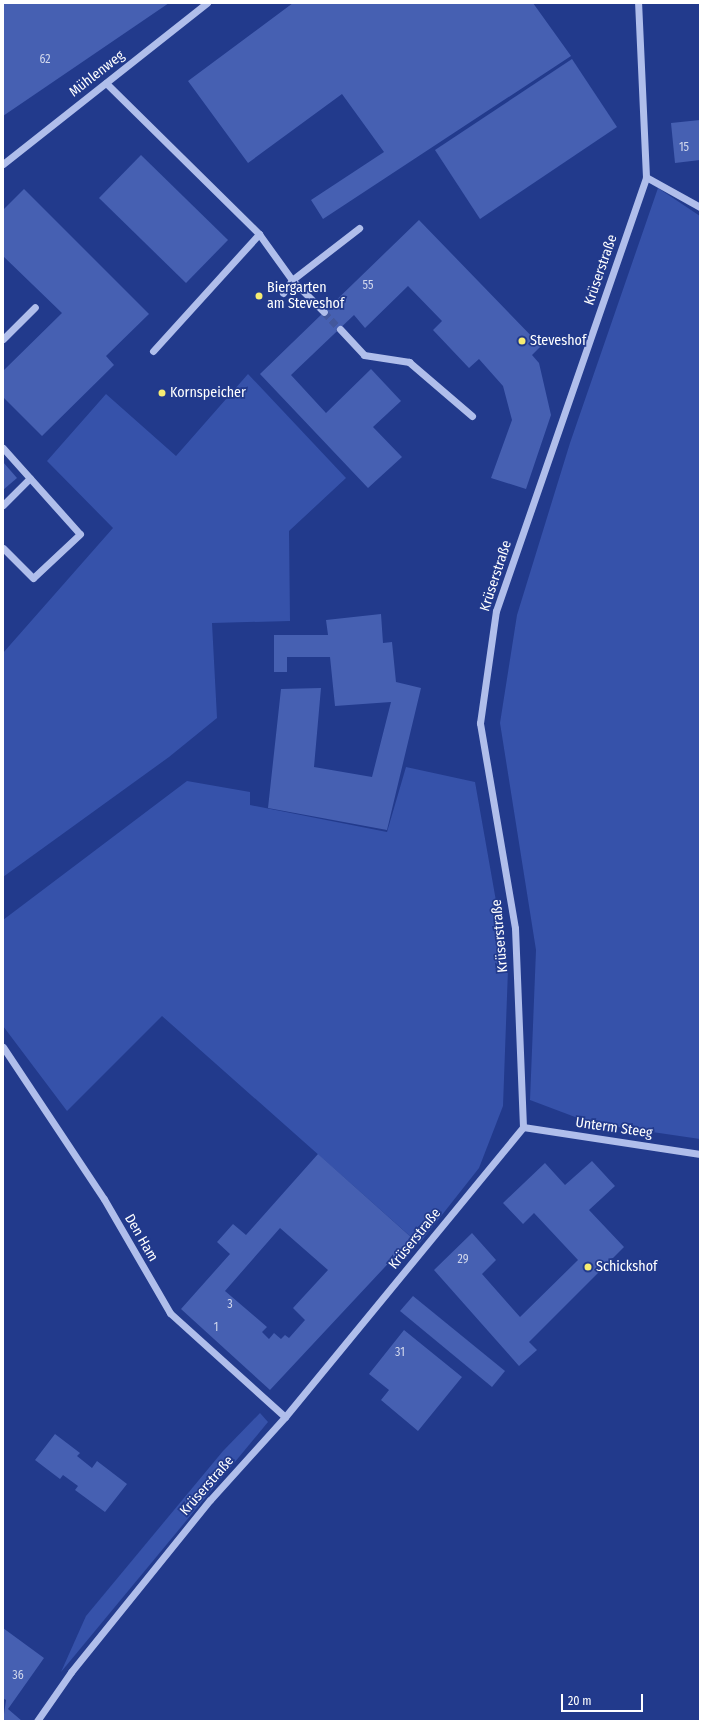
<!DOCTYPE html>
<html>
<head>
<meta charset="utf-8">
<style>
	body { margin:0 }
	#map { position:relative; width:703px; height:1724px; overflow:hidden; background:#223a8c; font-family:"Fira Sans Condensed",sans-serif }
	div>[style] { position:absolute }
	[style*='--x'] { left:calc(var(--x)*1px); top:calc(var(--y)*1px); width:calc(var(--w)*1px); rotate:calc(var(--a)*1deg) }
	.green>* { inset:0; background:#3652aa }
	.building>* { inset:0; background:#4660b2 }
	.minor-tunnel>* { height:7px; margin-top:-3.5px; transform-origin:0; background:repeating-linear-gradient(90deg,#43589d 0 7px,transparent 0 10.5px) }
	.minor>* { height:7px; margin:-3.5px; padding:0 3.5px; transform-origin:3.5px; border-radius:3.5px; background:#b0beeb }
	.dots>* { width:11px; height:11px; translate:-50% -50%; box-sizing:border-box; border:2px solid #223a8c; border-radius:50% }
	span { translate:-50% -50%; white-space:nowrap; text-align:center; line-height:1.15; -webkit-text-stroke:3.5px #223a8c; paint-order:stroke }
	.number-label { font-size:12px; color:#d1d7ec }
	.number-label span { -webkit-text-stroke-width:0 }
	.street-label { font-size:14px; color:#fff }
	.poi-label { font-size:14px; color:#fff }
	.left { translate:0 -50%; text-align:left }
	.frame { position:absolute; inset:0; border:4px solid #fff; pointer-events:none }
	.scale { position:absolute; left:561px; top:1694px; width:82px; height:18px; box-sizing:border-box; border:2px solid #fff; border-top:0; padding-left:5px; font-size:12px; line-height:14px; white-space:nowrap; color:#fff; -webkit-text-stroke:3px #223a8c; paint-order:stroke }
</style>
</head>
<body>
<div id="map">
	<div class="green">
		<div style="clip-path:polygon(658px 188px,700px 216px,700px 1139px,591px 1123px,530px 1100px,536px 950px,500px 723px,517px 615px,570px 443px)"></div>
		<div style="clip-path:polygon(248px 374px,346px 478px,289px 531px,290px 621px,212px 623px,217px 718px,169px 757px,3px 877px,3px 653px,113px 528px,47px 461px,106px 394px,176px 456px)"></div>
		<div style="clip-path:polygon(406px 767px,475px 782px,508px 969px,503px 1106px,479px 1168px,419px 1244px,162px 1016px,67px 1111px,3px 1026px,3px 920px,187px 781px,250px 792px,250px 805px,387px 832px)"></div>
		<div style="clip-path:polygon(260px 1413px,268px 1422px,61px 1672px,86px 1616px,223px 1451px)"></div>
	</div>
	<div class="building">
		<div style="clip-path:polygon(3px 3px,169px 3px,3px 116px)"></div>
		<div style="clip-path:polygon(293px 3px,533px 3px,571px 56px,323px 219px,311px 200px,384px 152px,342px 94px,248px 163px,188px 81px)"></div>
		<div style="clip-path:polygon(572px 59px,617px 127px,480px 219px,435px 150px)"></div>
		<div style="clip-path:polygon(700px 120px,700px 160px,675px 163px,671px 123px)"></div>
		<div style="clip-path:polygon(141px 155px,228px 240px,186px 283px,99px 198px)"></div>
		<div style="clip-path:polygon(24px 189px,149px 314px,106px 356px,114px 365px,42px 436px,3px 397px,3px 371px,62px 313px,3px 256px,3px 210px)"></div>
		<div style="clip-path:polygon(419px 220px,541px 346px,532px 355px,539px 363px,551px 415px,526px 489px,491px 478px,512px 420px,503px 386px,479px 359px,469px 368px,433px 330px,442px 321px,408px 286px,365px 328px,354px 315px,291px 375px,326px 413px,371px 369px,401px 401px,373px 427px,402px 457px,368px 488px,260px 374px)"></div>
		<div style="clip-path:polygon(3px 462px,17px 478px,3px 490px)"></div>
		<div style="clip-path:polygon(381px 614px,383px 643px,392px 642px,396px 682px,421px 688px,387px 830px,268px 808px,281px 689px,321px 688px,314px 767px,372px 777px,391px 702px,335px 706px,330px 657px,287px 657px,287px 672px,274px 672px,274px 635px,328px 635px,326px 620px)"></div>
		<div style="clip-path:polygon(evenodd,318px 1154px,412px 1238px,270px 1390px,181px 1309px,230px 1254px,217px 1242px,233px 1224px,246px 1235px,318px 1154px,280px 1228px,328px 1270px,293px 1308px,305px 1320px,289px 1338px,285px 1335px,281px 1339px,274px 1333px,269px 1339px,262px 1332px,267px 1327px,225px 1291px,280px 1228px)"></div>
		<div style="clip-path:polygon(592px 1161px,615px 1186px,589px 1210px,624px 1247px,529px 1342px,537px 1350px,519px 1366px,434px 1270px,472px 1233px,496px 1260px,482px 1274px,520px 1317px,578px 1260px,534px 1213px,523px 1224px,503px 1203px,545px 1163px,565px 1185px)"></div>
		<div style="clip-path:polygon(413px 1296px,505px 1371px,492px 1387px,400px 1311px)"></div>
		<div style="clip-path:polygon(404px 1330px,462px 1377px,418px 1431px,381px 1400px,389px 1390px,369px 1374px)"></div>
		<div style="clip-path:polygon(55px 1434px,80px 1453px,77px 1456px,92px 1468px,97px 1461px,127px 1484px,105px 1512px,75px 1490px,78px 1486px,63px 1475px,60px 1479px,35px 1460px)"></div>
		<div style="clip-path:polygon(3px 1628px,44px 1658px,8px 1709px,22px 1721px,3px 1721px,6px 1700px,3px 1698px)"></div>
	</div>
	<div class="minor-tunnel">
		<div style="--x:324;--y:312;--w:23;--a:47"></div>
	</div>
	<div class="minor">
		<div style="--x:106;--y:83;--w:215;--a:44.6"></div>
		<div style="--x:259;--y:234;--w:57;--a:54.3"></div>
		<div style="--x:292;--y:280;--w:85;--a:-37.8"></div>
		<div style="--x:3;--y:164;--w:260;--a:-38.3"></div>
		<div style="--x:646;--y:177;--w:62;--a:29.1"></div>
		<div style="--x:283;--y:293;--w:16;--a:-55"></div>
		<div style="--x:292;--y:280;--w:45;--a:45"></div>
		<div style="--x:340;--y:329;--w:35;--a:47"></div>
		<div style="--x:364;--y:355;--w:46;--a:8.8"></div>
		<div style="--x:409;--y:362;--w:83;--a:40.6"></div>
		<div style="--x:3;--y:339;--w:45;--a:-45"></div>
		<div style="--x:153;--y:351;--w:158;--a:-47.8"></div>
		<div style="--x:3;--y:448;--w:115;--a:48.2"></div>
		<div style="--x:80;--y:534;--w:64;--a:136.9"></div>
		<div style="--x:33;--y:578;--w:42;--a:-135"></div>
		<div style="--x:3;--y:505;--w:38;--a:-45"></div>
		<div style="--x:3;--y:1047;--w:182;--a:56.4"></div>
		<div style="--x:104;--y:1199;--w:132;--a:59.9"></div>
		<div style="--x:170;--y:1313;--w:155;--a:42.1"></div>
		<div style="--x:523;--y:1127;--w:179;--a:8.7"></div>
		<div style="--x:37;--y:1721;--w:60;--a:-55.2"></div>
		<div style="--x:71;--y:1672;--w:221;--a:-51.1"></div>
		<div style="--x:210;--y:1500;--w:112;--a:-47.9"></div>
		<div style="--x:285;--y:1417;--w:375;--a:-50.6"></div>
		<div style="--x:523;--y:1127;--w:199;--a:-92.3"></div>
		<div style="--x:515;--y:928;--w:208;--a:-99.7"></div>
		<div style="--x:480;--y:723;--w:113;--a:-81.9"></div>
		<div style="--x:496;--y:611;--w:459;--a:-70.9"></div>
		<div style="--x:646;--y:177;--w:174;--a:-92.6"></div>
	</div>
	<div class="dots">
		<div style="left:259px;top:296px;background:#f7ec72"></div>
		<div style="left:522px;top:341px;background:#f7ec72"></div>
		<div style="left:162px;top:393px;background:#f7ec72"></div>
		<div style="left:588px;top:1267px;background:#f7ec72"></div>
	</div>
	<div class="number-label">
		<span style="left:45px;top:60px">62</span>
		<span style="left:684px;top:148px">15</span>
		<span style="left:368px;top:286px">55</span>
		<span style="left:463px;top:1260px">29</span>
		<span style="left:230px;top:1305px">3</span>
		<span style="left:216px;top:1328px">1</span>
		<span style="left:400px;top:1353px">31</span>
		<span style="left:18px;top:1676px">36</span>
	</div>
	<div class="street-label">
		<span style="left:97px;top:74px;rotate:-38deg">Mühlenweg</span>
		<span style="left:601px;top:270px;rotate:-71deg">Krüserstraße</span>
		<span style="left:496px;top:576px;rotate:-72deg">Krüserstraße</span>
		<span style="left:500px;top:936px;rotate:-95deg">Krüserstraße</span>
		<span style="left:614px;top:1128px;rotate:8deg">Unterm Steeg</span>
		<span style="left:141px;top:1238px;rotate:60deg">Den Ham</span>
		<span style="left:415px;top:1239px;rotate:-51deg">Krüserstraße</span>
		<span style="left:207px;top:1486px;rotate:-49deg">Krüserstraße</span>
	</div>
	<div class="poi-label">
		<span class="left" style="left:267px;top:296px">Biergarten<br>am Steveshof</span>
		<span class="left" style="left:530px;top:341px">Steveshof</span>
		<span class="left" style="left:170px;top:393px">Kornspeicher</span>
		<span class="left" style="left:596px;top:1267px">Schickshof</span>
	</div>
	<div class="frame"></div>
	<div class="scale">20 m</div>
</div>
</body>
</html>
